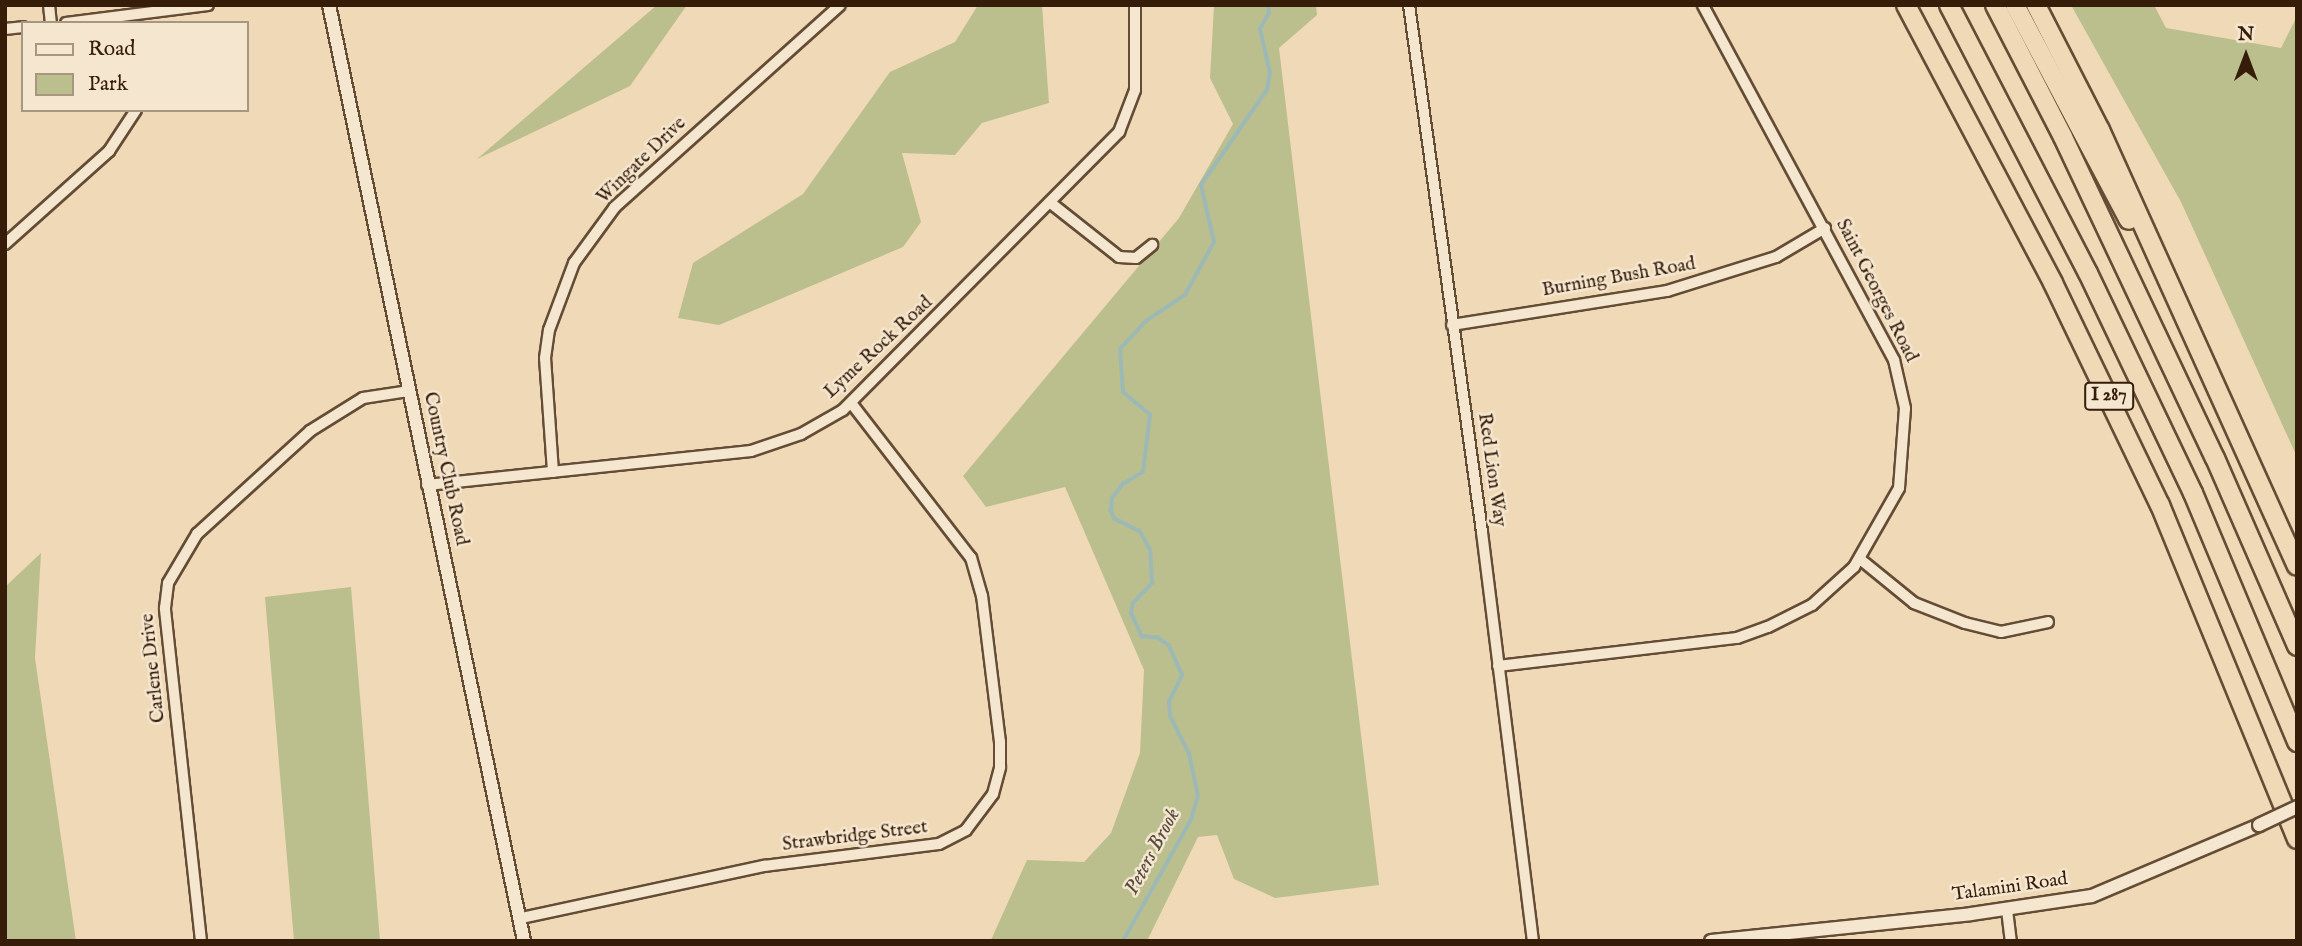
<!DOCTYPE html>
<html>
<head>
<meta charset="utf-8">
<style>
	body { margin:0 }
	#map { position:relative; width:2302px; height:946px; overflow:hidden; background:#f0d9b7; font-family:"IM FELL English",serif }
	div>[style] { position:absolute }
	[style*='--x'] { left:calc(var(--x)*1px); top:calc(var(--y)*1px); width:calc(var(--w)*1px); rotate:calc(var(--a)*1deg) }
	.green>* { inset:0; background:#bbbf8d }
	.stream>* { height:3.5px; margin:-1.75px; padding:0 1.75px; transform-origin:1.75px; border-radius:1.75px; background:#9cb9b6 }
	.roads { filter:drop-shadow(2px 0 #644c35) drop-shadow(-2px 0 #644c35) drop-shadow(0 2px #644c35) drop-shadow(0 -2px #644c35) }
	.minor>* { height:10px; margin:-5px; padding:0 5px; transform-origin:5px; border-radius:5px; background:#f5e6d0 }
	.tertiary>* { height:12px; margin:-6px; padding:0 6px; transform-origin:6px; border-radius:6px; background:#f5e6d0 }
	.motorway>* { height:18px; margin:-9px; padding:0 9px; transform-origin:9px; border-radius:9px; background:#f0d9b7 }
	.bridges { filter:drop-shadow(2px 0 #644c35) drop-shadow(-2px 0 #644c35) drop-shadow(0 2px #644c35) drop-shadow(0 -2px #644c35) }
	.tertiary-bridge>* { height:12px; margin:-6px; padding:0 6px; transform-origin:6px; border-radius:6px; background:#f5e6d0 }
	span { translate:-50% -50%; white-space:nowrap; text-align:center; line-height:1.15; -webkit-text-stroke:5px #f5e6d0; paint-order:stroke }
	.shield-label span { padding:2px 5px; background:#f5e6d0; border:2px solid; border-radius:5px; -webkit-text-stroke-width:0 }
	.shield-label { font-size:18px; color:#361d0a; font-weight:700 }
	.street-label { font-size:19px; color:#361d0a }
	.water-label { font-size:21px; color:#554c3e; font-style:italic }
	.frame { position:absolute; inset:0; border:7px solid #361d0a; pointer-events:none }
	.legend { position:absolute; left:21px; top:21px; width:228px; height:91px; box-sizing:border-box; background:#f5e6d0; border:2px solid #a99681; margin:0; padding:9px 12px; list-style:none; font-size:21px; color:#361d0a }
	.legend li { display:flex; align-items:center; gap:14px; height:35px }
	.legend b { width:35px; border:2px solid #a99681 }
	.north { position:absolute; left:2211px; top:21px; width:70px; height:70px; -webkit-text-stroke:5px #f5e6d0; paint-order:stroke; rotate:0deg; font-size:19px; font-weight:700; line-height:28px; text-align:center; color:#361d0a }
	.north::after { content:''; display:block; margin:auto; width:24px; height:32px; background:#361d0a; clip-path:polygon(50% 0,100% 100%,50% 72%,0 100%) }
</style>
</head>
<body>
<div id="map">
	<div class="green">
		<div style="clip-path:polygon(657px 5px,687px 5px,630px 86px,477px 159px)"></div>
		<div style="clip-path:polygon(978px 5px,1042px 5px,1049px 103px,982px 123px,955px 155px,902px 153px,921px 222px,903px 247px,719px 325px,678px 318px,693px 263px,803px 194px,890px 72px,955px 42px)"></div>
		<div style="clip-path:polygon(1214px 5px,1316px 5px,1317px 15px,1279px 48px,1379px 885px,1275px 898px,1234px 879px,1217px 835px,1198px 837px,1147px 941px,984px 941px,991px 940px,1027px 860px,1084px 862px,1111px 833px,1140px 753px,1144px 670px,1065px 487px,986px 507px,963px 476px,1179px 218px,1233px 124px,1210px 78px)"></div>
		<div style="clip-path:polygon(2071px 5px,2154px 5px,2166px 28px,2281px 48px,2297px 16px,2297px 457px,2181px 202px)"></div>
		<div style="clip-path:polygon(41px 553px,35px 658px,76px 941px,5px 941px,5px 587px)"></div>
		<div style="clip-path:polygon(351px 587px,380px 941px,294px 941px,265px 597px)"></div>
	</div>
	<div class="stream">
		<div style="--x:1123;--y:941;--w:139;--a:-60.7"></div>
		<div style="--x:1191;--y:820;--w:25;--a:-74"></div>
		<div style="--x:1198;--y:796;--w:43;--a:-102.1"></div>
		<div style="--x:1189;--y:754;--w:42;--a:-116.6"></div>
		<div style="--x:1170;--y:716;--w:14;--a:-94"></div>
		<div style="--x:1169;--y:702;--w:30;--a:-64"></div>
		<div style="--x:1182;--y:675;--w:32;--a:-114"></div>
		<div style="--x:1169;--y:646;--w:14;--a:-144"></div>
		<div style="--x:1158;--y:638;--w:16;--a:-176"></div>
		<div style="--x:1142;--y:637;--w:26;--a:-115"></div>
		<div style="--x:1131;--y:613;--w:10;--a:-79"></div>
		<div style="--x:1133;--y:603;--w:28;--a:-46"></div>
		<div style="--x:1152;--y:583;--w:33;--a:-93"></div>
		<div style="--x:1150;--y:550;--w:21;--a:-119"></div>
		<div style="--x:1140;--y:532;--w:29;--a:-153"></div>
		<div style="--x:1114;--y:519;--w:9;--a:-111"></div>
		<div style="--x:1111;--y:511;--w:13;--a:-86"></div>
		<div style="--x:1112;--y:498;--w:18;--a:-52"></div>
		<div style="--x:1123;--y:484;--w:23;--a:-31"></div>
		<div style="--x:1143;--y:472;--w:57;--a:-83"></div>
		<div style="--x:1150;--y:415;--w:35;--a:-140"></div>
		<div style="--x:1123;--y:392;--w:43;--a:-94"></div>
		<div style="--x:1120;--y:349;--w:38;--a:-47"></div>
		<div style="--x:1146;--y:321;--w:47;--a:-33.7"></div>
		<div style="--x:1185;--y:295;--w:60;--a:-61.3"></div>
		<div style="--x:1214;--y:242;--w:58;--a:-102.8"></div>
		<div style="--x:1201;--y:185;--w:116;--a:-55.2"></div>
		<div style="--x:1267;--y:90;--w:17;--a:-80"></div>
		<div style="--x:1270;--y:73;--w:45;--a:-102.8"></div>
		<div style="--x:1260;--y:29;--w:18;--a:-61"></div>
		<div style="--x:1269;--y:13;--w:8;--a:-97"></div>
	</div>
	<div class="roads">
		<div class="minor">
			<div style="--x:49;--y:5;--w:18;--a:84"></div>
			<div style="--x:1409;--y:5;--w:532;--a:82.11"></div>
			<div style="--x:1482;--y:532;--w:412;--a:82.9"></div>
			<div style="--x:66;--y:23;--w:143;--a:-7.2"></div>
			<div style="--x:5;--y:29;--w:18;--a:-6"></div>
			<div style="--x:1052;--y:204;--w:85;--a:38.3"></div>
			<div style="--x:1119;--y:257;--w:17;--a:3"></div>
			<div style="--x:1136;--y:258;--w:21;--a:-39"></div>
			<div style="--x:5;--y:244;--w:140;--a:-41.8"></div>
			<div style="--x:109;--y:151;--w:49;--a:-56.6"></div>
			<div style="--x:1452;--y:325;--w:218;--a:-9"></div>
			<div style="--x:1667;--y:291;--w:114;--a:-17.3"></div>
			<div style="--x:1776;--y:257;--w:57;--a:-30.6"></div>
			<div style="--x:553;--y:472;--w:114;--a:-94"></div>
			<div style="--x:545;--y:358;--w:28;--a:-82"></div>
			<div style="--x:549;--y:330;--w:72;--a:-69.5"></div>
			<div style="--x:574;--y:263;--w:69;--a:-53.8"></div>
			<div style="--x:615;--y:207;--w:302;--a:-41.9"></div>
			<div style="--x:427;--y:485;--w:326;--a:-6"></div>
			<div style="--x:751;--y:451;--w:53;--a:-18.8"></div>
			<div style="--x:801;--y:434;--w:48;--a:-29.7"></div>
			<div style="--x:843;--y:410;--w:392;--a:-45.2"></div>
			<div style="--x:1119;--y:132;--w:45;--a:-69.1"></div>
			<div style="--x:1135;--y:90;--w:85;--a:-90"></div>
			<div style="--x:1860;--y:559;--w:70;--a:39.2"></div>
			<div style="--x:1914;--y:603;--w:55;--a:21.4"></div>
			<div style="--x:1965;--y:623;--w:37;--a:14"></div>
			<div style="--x:2001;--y:632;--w:48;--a:-12"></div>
			<div style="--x:1498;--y:666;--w:241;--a:-6.7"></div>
			<div style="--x:1737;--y:638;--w:33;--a:-20"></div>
			<div style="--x:1768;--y:627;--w:49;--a:-26.6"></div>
			<div style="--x:1812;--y:605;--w:57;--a:-42.1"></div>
			<div style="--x:1854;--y:567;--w:91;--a:-60.3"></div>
			<div style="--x:1899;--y:488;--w:80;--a:-85.7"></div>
			<div style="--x:1905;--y:408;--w:49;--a:-102.9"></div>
			<div style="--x:1894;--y:360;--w:403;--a:-118.3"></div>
			<div style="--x:2007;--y:910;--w:31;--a:83"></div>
			<div style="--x:521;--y:918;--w:249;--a:-12.1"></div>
			<div style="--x:764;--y:866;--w:176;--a:-7.2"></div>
			<div style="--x:939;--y:844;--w:30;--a:-27"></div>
			<div style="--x:966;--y:830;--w:45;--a:-53.1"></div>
			<div style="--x:993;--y:794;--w:28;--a:-75"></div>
			<div style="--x:1000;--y:767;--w:25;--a:-90"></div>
			<div style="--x:1000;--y:742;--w:147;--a:-97"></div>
			<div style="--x:982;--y:596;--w:40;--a:-106"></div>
			<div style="--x:971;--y:558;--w:196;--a:-127.7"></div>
			<div style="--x:201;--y:941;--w:335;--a:-96.2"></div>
			<div style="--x:165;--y:608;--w:25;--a:-83"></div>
			<div style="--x:168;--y:583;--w:57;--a:-59.4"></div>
			<div style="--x:197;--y:534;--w:153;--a:-42.3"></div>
			<div style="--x:310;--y:431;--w:62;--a:-31.9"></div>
			<div style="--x:363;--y:398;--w:47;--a:-8.7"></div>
		</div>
		<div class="tertiary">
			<div style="--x:329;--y:5;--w:956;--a:78.23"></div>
			<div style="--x:1711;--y:941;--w:261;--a:-5.9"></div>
			<div style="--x:1971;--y:914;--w:122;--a:-8.5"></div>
			<div style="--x:2092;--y:896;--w:181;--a:-23"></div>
		</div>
		<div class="motorway">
			<div style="--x:1906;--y:5;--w:314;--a:62.1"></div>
			<div style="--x:2053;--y:283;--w:246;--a:64.3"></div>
			<div style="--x:2160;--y:505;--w:361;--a:67.7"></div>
			<div style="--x:1949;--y:5;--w:302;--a:62.6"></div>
			<div style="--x:2088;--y:273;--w:244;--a:64.5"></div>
			<div style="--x:2193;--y:493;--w:270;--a:67.3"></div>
			<div style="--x:1995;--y:5;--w:148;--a:62.7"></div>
			<div style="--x:2063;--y:137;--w:355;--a:64.7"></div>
			<div style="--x:2215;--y:458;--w:205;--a:66.4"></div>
			<div style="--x:2015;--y:5;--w:243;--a:62.1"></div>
			<div style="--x:2036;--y:5;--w:140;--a:62.9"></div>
			<div style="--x:2100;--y:130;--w:478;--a:65.7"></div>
		</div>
	</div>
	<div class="bridges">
		<div class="tertiary-bridge">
			<div style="--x:2259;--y:825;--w:42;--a:-25.3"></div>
		</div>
	</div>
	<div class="shield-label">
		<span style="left:2109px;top:396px">I 287</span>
	</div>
	<div class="street-label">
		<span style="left:642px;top:161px;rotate:-44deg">Wingate Drive</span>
		<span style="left:1619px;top:278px;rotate:-10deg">Burning Bush Road</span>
		<span style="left:1876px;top:291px;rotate:63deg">Saint Georges Road</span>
		<span style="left:879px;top:348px;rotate:-43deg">Lyme Rock Road</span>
		<span style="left:445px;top:469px;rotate:78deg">Country Club Road</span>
		<span style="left:1491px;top:470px;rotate:82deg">Red Lion Way</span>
		<span style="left:154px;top:668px;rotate:-96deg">Carlene Drive</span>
		<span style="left:855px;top:837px;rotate:-7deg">Strawbridge Street</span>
		<span style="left:2010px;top:888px;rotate:-8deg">Talamini Road</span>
	</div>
	<div class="water-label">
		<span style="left:1153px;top:852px;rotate:-62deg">Peters Brook</span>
	</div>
	<div class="frame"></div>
	<ul class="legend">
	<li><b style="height:9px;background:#f5e6d0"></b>Road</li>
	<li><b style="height:19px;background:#bbbf8d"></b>Park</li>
	</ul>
	<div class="north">N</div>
</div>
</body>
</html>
